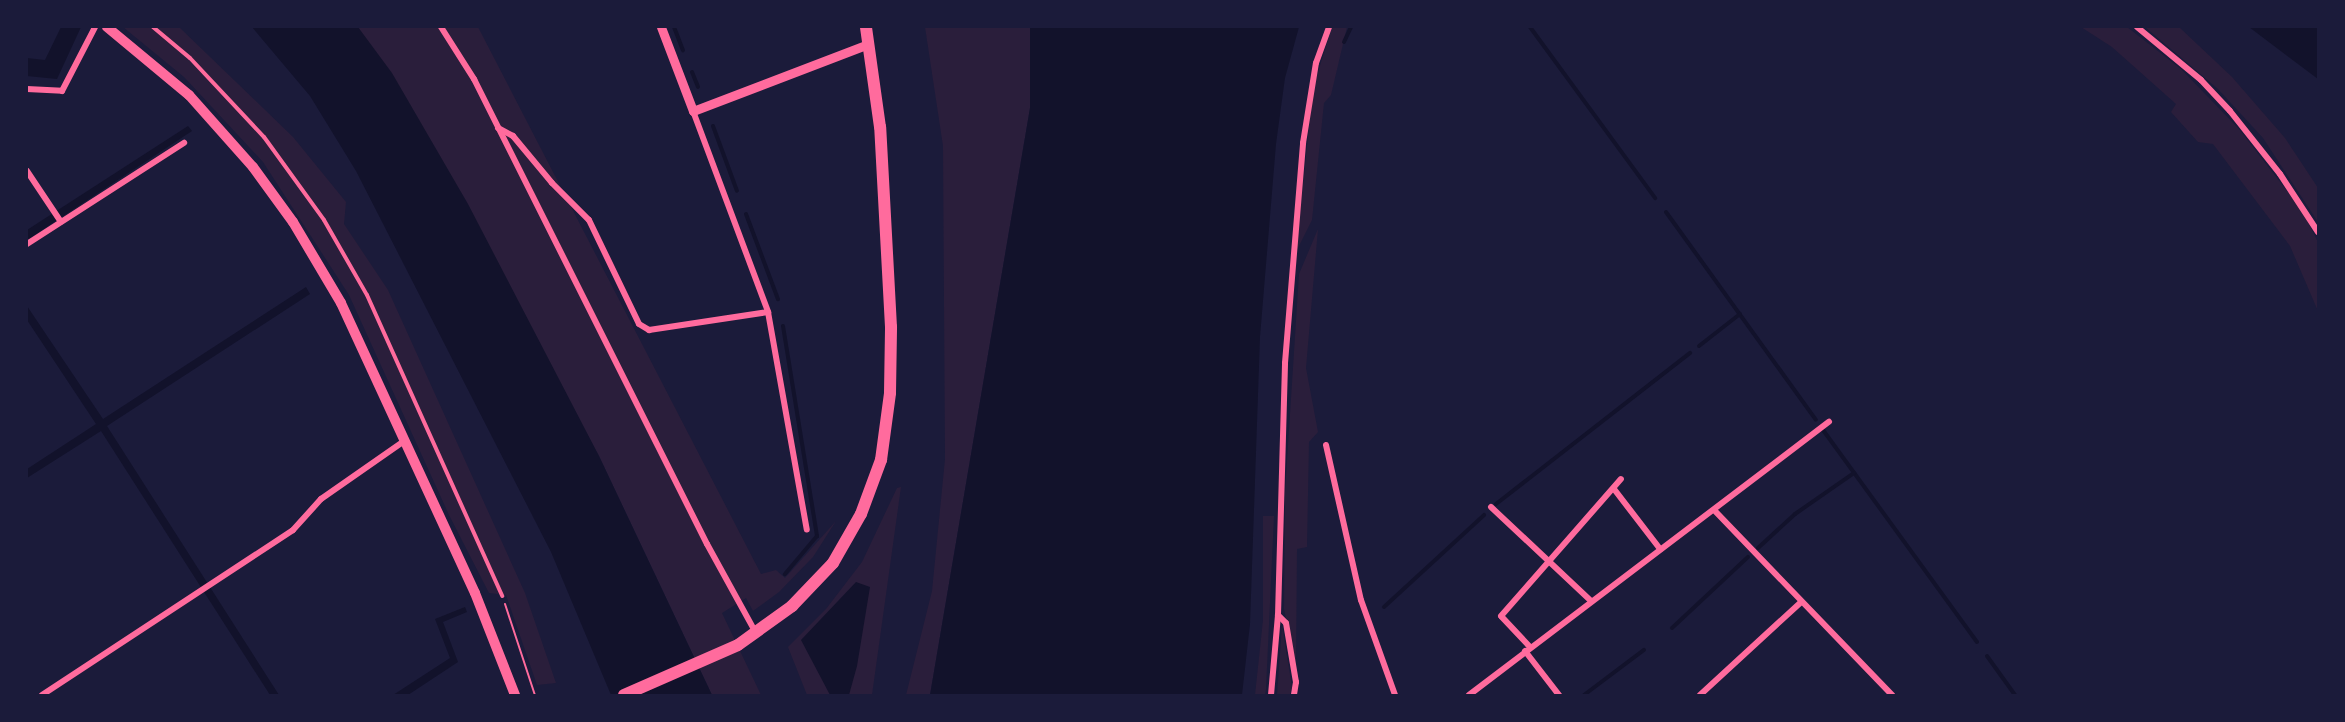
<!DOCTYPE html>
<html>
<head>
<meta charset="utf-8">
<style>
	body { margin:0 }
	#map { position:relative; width:2345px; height:722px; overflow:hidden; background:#1b1b3a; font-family:Mulish,sans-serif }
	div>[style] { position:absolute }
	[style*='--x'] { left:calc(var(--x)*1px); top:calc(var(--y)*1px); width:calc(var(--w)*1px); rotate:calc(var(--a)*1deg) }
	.green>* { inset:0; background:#2a1e3b }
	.water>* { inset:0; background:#12122b }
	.stream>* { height:4px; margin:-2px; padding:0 2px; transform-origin:2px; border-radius:2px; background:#12122b }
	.path>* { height:2px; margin:-1px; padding:0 1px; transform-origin:1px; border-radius:1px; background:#ff6b9d }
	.service>* { height:4px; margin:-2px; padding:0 2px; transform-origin:2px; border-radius:2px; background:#ff6b9d }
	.minor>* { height:6px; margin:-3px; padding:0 3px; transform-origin:3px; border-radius:3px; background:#ff6b9d }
	.tertiary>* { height:9px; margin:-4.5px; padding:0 4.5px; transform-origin:4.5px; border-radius:4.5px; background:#ff6b9d }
	.secondary>* { height:10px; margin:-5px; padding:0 5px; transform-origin:5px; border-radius:5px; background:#ff6b9d }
	.primary>* { height:12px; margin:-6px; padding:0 6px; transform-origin:6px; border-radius:6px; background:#ff6b9d }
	span { translate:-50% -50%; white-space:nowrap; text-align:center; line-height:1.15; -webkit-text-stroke:4.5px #1b1b3a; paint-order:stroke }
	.frame { position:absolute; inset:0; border:28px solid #1b1b3a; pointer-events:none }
</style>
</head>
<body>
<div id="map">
	<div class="green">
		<div style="clip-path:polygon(123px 27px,179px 27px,293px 137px,346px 202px,344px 224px,388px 290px,525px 593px,556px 683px,537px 685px,506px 595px,489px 593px,449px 515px,349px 295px,263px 162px,184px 77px)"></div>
		<div style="clip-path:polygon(358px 27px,478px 27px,761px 574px,776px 570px,785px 578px,836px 521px,813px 557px,779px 592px,753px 611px,746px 598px,722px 613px,761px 695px,712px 695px,599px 456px)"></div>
		<div style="clip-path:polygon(925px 27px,1030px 27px,1030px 108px,930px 695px,906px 695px,932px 591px,945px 459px,943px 146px)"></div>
		<div style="clip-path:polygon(1332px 27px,1347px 27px,1331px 95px,1324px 103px,1312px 220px,1296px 252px,1313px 88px)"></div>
		<div style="clip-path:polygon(2081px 27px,2127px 27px,2181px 69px,2239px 129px,2301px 209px,2318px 242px,2318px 311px,2290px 246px,2213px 144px,2198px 142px,2171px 112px,2176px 104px,2112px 47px)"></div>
		<div style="clip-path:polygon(2145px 27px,2179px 27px,2232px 77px,2285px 138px,2318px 188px,2318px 222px,2263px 138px,2218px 89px)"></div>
		<div style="clip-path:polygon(1318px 229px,1306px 368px,1318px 432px,1309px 442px,1307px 547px,1297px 549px,1296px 664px,1284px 609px,1285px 492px,1299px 274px)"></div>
		<div style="clip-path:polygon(901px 487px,872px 695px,807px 695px,788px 647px,826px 609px,862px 562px,897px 488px)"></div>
		<div style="clip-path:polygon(1263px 516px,1274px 516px,1266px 689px,1265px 695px,1255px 695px,1263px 620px)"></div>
		<div style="clip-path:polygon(1282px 625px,1292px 687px,1290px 695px,1277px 695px)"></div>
	</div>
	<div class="water">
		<div style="clip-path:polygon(61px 27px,81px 27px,57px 79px,27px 76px,27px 58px,45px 60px)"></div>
		<div style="clip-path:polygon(252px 27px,358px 27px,392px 73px,468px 204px,599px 456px,712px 695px,611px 695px,551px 552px,356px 171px,310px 96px)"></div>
		<div style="clip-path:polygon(1030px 27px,1299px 27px,1285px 78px,1276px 144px,1260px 337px,1250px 624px,1242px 695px,930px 695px,1030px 108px)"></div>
		<div style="clip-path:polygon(2249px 27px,2318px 27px,2318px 79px)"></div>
		<div style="clip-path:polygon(188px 126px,192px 131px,27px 240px,27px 230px)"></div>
		<div style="clip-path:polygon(306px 287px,310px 294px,107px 426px,279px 695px,270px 695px,101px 431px,27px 478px,27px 469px,96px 424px,27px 320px,27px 306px,103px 419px)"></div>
		<div style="clip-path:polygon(856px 582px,870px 587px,857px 666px,849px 695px,830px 695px,801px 640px)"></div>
		<div style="clip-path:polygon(465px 607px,467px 612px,443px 622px,458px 662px,408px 695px,393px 695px,450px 658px,435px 619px)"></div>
	</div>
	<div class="stream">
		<div style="--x:674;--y:27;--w:25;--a:69"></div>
		<div style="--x:1530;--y:27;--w:212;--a:53.8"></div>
		<div style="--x:1344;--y:42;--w:17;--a:-65"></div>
		<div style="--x:692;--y:72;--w:16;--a:68"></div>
		<div style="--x:713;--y:126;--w:69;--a:69.7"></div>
		<div style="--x:1666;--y:212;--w:256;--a:54.2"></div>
		<div style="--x:746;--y:214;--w:91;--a:69.4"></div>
		<div style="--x:783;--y:326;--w:213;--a:80.8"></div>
		<div style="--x:817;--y:536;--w:50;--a:130.1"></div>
		<div style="--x:1699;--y:346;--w:52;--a:-38"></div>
		<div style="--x:1823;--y:430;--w:262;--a:54"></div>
		<div style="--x:1496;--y:504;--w:246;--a:-37.9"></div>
		<div style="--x:1758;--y:548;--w:50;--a:-42.6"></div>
		<div style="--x:1795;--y:514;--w:72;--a:-34.8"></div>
		<div style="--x:1384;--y:607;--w:136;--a:-42.6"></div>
		<div style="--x:1672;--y:628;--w:104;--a:-43.1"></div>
		<div style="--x:1987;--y:656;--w:48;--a:54.3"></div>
		<div style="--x:1584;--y:695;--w:75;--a:-36.9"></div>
	</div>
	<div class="path">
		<div style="--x:505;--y:604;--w:96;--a:71.8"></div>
	</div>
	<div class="service">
		<div style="--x:153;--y:27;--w:48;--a:40"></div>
		<div style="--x:190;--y:58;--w:108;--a:46.9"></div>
		<div style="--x:264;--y:137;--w:102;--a:54.1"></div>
		<div style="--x:324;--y:220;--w:86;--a:60.2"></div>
		<div style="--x:367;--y:295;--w:330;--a:65.8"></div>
	</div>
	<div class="minor">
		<div style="--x:441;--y:27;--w:62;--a:57.6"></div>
		<div style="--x:474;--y:79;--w:520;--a:63.39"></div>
		<div style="--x:707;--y:544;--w:102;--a:61.2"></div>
		<div style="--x:2137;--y:27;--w:83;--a:39.6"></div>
		<div style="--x:2201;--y:80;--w:42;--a:46.9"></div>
		<div style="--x:2230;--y:111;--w:80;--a:51.6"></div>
		<div style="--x:2280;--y:174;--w:69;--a:56.8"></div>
		<div style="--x:27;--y:89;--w:35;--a:3"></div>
		<div style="--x:62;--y:91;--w:72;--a:-62.7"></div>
		<div style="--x:693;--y:111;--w:215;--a:69.5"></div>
		<div style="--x:768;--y:312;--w:221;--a:79.9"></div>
		<div style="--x:498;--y:128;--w:17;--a:28"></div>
		<div style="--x:513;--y:136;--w:61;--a:50.3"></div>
		<div style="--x:552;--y:183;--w:52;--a:45"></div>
		<div style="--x:589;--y:220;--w:115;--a:64.3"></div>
		<div style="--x:639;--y:324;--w:12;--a:31"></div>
		<div style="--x:649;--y:330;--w:120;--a:-8.6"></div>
		<div style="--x:27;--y:171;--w:61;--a:56.3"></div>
		<div style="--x:27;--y:244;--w:187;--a:-32.8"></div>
		<div style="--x:1326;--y:445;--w:159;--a:77.3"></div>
		<div style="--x:1361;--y:600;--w:101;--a:70.3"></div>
		<div style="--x:1614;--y:489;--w:76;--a:52.5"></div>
		<div style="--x:1491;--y:507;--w:136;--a:43.2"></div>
		<div style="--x:1714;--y:510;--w:257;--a:46.1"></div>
		<div style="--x:1278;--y:615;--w:11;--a:45"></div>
		<div style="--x:1286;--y:623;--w:60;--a:80.4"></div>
		<div style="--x:1296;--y:682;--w:13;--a:99"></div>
		<div style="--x:1530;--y:647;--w:42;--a:-133.1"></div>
		<div style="--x:1501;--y:616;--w:182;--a:-48.8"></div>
		<div style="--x:1525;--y:651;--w:56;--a:52.3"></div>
		<div style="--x:42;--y:695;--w:300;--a:-33.3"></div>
		<div style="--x:293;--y:530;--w:42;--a:-47.9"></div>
		<div style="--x:321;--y:499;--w:101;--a:-34.9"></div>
		<div style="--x:1271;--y:695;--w:80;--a:-85"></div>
		<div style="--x:1278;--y:615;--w:252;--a:-88.4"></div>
		<div style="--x:1285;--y:363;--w:221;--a:-85.3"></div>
		<div style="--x:1303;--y:143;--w:81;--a:-80.8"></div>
		<div style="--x:1316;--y:63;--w:38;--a:-70"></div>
		<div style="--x:1469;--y:695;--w:452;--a:-37.2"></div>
		<div style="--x:1700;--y:695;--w:136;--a:-42.6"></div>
	</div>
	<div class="tertiary">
		<div style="--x:661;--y:27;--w:90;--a:69.1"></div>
		<div style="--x:693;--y:111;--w:187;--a:-20.9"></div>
	</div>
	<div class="secondary">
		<div style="--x:107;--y:27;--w:107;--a:39.7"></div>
		<div style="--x:189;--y:95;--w:96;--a:48.4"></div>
		<div style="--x:253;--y:167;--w:68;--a:54"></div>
		<div style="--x:293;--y:222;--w:94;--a:59.3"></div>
		<div style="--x:341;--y:303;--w:319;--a:65.2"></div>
		<div style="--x:475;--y:593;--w:110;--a:68.6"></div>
	</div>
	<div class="primary">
		<div style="--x:624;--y:695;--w:124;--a:-23.7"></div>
		<div style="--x:738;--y:645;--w:67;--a:-35.8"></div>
		<div style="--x:792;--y:606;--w:59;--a:-46.4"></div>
		<div style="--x:833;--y:563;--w:56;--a:-60.3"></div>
		<div style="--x:861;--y:514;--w:58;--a:-69.7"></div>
		<div style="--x:881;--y:460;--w:68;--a:-82.3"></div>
		<div style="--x:890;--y:393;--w:66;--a:-89.1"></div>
		<div style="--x:891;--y:327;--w:200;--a:-93.1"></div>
		<div style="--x:880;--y:127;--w:101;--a:-98"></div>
	</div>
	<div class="frame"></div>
</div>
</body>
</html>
